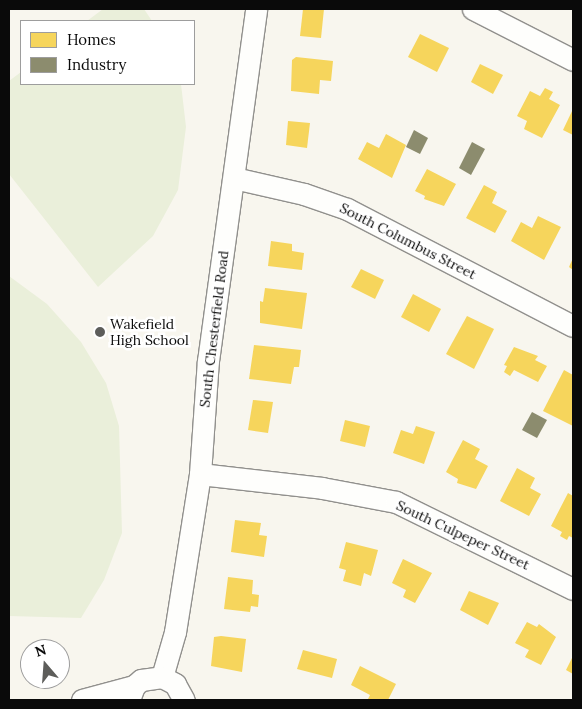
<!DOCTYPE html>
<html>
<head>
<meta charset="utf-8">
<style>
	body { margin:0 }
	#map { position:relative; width:582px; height:709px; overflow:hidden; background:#f8f6ee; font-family:Lora,serif }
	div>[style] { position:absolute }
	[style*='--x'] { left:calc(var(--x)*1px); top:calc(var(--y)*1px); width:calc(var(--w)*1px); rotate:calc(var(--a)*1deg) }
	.pitch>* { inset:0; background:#eaefda }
	.homes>* { inset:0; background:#f6d55c }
	.industry>* { inset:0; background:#8c8c6e }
	.roads { filter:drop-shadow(1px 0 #91908d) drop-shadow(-1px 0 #91908d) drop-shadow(0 1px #91908d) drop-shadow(0 -1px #91908d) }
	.minor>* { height:21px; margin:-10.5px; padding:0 10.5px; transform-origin:10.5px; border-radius:10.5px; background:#fefefc }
	.dots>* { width:14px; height:14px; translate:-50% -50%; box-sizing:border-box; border:2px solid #fff; border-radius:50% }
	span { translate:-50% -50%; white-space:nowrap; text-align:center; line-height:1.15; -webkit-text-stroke:5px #fff; paint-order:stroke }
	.street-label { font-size:14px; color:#0a0a0a }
	.poi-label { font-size:14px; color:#0a0a0a }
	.left { translate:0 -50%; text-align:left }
	.frame { position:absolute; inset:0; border:10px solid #0a0a0a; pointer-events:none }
	.legend { position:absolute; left:20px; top:20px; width:175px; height:65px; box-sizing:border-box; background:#fff; border:1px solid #9d9d9d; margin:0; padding:6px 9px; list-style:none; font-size:15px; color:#0a0a0a }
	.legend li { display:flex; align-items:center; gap:10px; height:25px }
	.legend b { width:25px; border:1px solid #9d9d9d }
	.north { position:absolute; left:20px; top:639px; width:50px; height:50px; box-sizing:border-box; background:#fff; border:1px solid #9d9d9d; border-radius:50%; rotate:342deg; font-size:14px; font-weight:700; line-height:20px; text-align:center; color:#0a0a0a }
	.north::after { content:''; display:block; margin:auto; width:18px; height:22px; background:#5d5d5a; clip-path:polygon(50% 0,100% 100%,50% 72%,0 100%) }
</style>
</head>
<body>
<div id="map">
	<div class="pitch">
		<div style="clip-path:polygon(103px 9px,144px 9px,152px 21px,87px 21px)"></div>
		<div style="clip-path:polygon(21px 72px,21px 84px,181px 84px,186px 127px,178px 190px,153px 236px,98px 287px,9px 174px,9px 81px)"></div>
		<div style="clip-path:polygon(9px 276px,47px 304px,81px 342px,106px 383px,119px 426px,122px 533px,104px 580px,81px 618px,9px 616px)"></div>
	</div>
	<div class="homes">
		<div style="clip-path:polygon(303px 9px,324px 9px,321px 38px,300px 36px)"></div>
		<div style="clip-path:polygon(420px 34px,449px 48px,437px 72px,408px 57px)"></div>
		<div style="clip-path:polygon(296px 57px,333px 61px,331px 81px,320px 80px,319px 94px,291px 91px,292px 60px)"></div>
		<div style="clip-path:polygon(480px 64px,503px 75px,493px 94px,471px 82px)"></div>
		<div style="clip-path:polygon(545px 88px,553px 92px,549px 99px,560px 105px,542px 138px,524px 129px,527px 121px,517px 116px,530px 91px,540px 96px)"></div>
		<div style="clip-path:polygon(573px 109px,573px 135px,563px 130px)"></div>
		<div style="clip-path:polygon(288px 121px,310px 123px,307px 148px,286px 145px)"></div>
		<div style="clip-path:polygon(386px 134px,406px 145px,392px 178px,358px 159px,367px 142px,379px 148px)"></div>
		<div style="clip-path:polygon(427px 169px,456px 184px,444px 206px,424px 199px,425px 196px,415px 191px)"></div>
		<div style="clip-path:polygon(484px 185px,497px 192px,492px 203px,507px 211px,495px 233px,466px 218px)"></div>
		<div style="clip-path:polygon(538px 216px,561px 227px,544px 260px,511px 241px,521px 222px,532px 228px)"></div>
		<div style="clip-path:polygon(271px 241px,292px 244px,292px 251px,304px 253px,302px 270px,268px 266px)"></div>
		<div style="clip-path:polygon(573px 258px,573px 270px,569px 267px)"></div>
		<div style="clip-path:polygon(361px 269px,384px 280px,375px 299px,351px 287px)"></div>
		<div style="clip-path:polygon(265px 288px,307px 293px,302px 329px,260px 323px,260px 301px,263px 302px)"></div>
		<div style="clip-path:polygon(413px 294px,441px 309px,429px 332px,401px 317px)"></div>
		<div style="clip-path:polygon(467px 316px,494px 329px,474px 369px,446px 354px)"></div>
		<div style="clip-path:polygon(254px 345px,301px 350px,299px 367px,294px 367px,291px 384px,249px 379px)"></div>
		<div style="clip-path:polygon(514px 347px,538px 356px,535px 360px,547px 366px,538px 382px,514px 370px,510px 376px,504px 372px,507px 366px,504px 365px)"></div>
		<div style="clip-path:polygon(564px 370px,573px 375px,573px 426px,543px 411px)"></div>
		<div style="clip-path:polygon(253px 400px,273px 402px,268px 433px,248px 430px)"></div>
		<div style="clip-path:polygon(345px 420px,370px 426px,365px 447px,340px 441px)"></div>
		<div style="clip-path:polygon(416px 426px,435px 432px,424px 464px,393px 453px,401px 430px,413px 434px)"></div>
		<div style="clip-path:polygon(463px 440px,480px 449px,475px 459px,488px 466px,476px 489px,457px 483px,458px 479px,446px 472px)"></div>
		<div style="clip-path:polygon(517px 468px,535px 478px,530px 488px,541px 494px,529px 516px,500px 501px)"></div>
		<div style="clip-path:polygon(568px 493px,573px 496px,573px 538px,569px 536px,567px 540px,560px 536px,562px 532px,551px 526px)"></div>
		<div style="clip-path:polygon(235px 520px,261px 523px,259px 535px,267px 536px,264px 557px,231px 552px)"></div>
		<div style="clip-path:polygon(346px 542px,378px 550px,371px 576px,364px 573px,361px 586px,343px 581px,346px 570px,339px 568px)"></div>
		<div style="clip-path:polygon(403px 559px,432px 573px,415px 603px,403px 597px,406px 590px,392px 583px)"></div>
		<div style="clip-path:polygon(228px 577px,253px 580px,252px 594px,259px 595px,258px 607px,251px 606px,250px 612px,224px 609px)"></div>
		<div style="clip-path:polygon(469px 591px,499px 603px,488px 625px,460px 610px)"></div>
		<div style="clip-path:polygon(527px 622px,537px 627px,539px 624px,556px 637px,541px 665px,525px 657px,529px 650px,515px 643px)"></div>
		<div style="clip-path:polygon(221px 636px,246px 639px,242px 672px,211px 666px,214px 637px)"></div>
		<div style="clip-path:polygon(303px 650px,337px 659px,332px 678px,297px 669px)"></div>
		<div style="clip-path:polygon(573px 656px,573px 674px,566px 670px)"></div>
		<div style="clip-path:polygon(360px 666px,396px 684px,388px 700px,371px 700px,368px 699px,370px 695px,351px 685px)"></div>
	</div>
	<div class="industry">
		<div style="clip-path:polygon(414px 130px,428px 138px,420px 154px,406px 147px)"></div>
		<div style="clip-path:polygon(472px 142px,485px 149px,471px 175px,459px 168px)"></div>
		<div style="clip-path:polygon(532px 412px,547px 420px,537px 438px,522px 430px)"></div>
	</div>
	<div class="roads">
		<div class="minor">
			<div style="--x:473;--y:9;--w:112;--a:27"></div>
			<div style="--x:234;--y:178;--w:72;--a:12.9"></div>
			<div style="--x:304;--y:194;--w:46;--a:19.2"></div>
			<div style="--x:347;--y:209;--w:254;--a:27.4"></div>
			<div style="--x:200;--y:474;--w:123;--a:6.5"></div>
			<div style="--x:322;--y:488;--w:75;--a:10.7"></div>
			<div style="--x:396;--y:502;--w:197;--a:26.2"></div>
			<div style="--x:162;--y:677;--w:47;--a:-73.9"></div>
			<div style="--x:175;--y:632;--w:160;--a:-81"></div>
			<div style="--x:200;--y:474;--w:113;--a:-86"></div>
			<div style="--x:208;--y:361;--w:355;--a:-82.2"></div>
			<div style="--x:82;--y:700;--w:54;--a:-15.1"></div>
			<div style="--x:129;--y:700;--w:15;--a:-70"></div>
			<div style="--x:134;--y:686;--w:9;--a:-41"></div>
			<div style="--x:141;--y:680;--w:21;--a:-8"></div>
			<div style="--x:162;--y:677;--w:15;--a:28"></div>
			<div style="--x:175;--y:684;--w:18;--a:61"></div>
		</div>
	</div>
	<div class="dots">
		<div style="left:100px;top:332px;background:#5d5d5a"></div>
	</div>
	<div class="street-label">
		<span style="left:408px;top:241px;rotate:27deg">South Columbus Street</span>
		<span style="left:214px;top:329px;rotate:-83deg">South Chesterfield Road</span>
		<span style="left:463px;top:535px;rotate:25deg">South Culpeper Street</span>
	</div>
	<div class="poi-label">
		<span class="left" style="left:110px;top:332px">Wakefield<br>High School</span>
	</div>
	<div class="frame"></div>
	<ul class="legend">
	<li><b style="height:14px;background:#f6d55c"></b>Homes</li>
	<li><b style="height:14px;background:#8c8c6e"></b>Industry</li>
	</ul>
	<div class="north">N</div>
</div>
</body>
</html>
